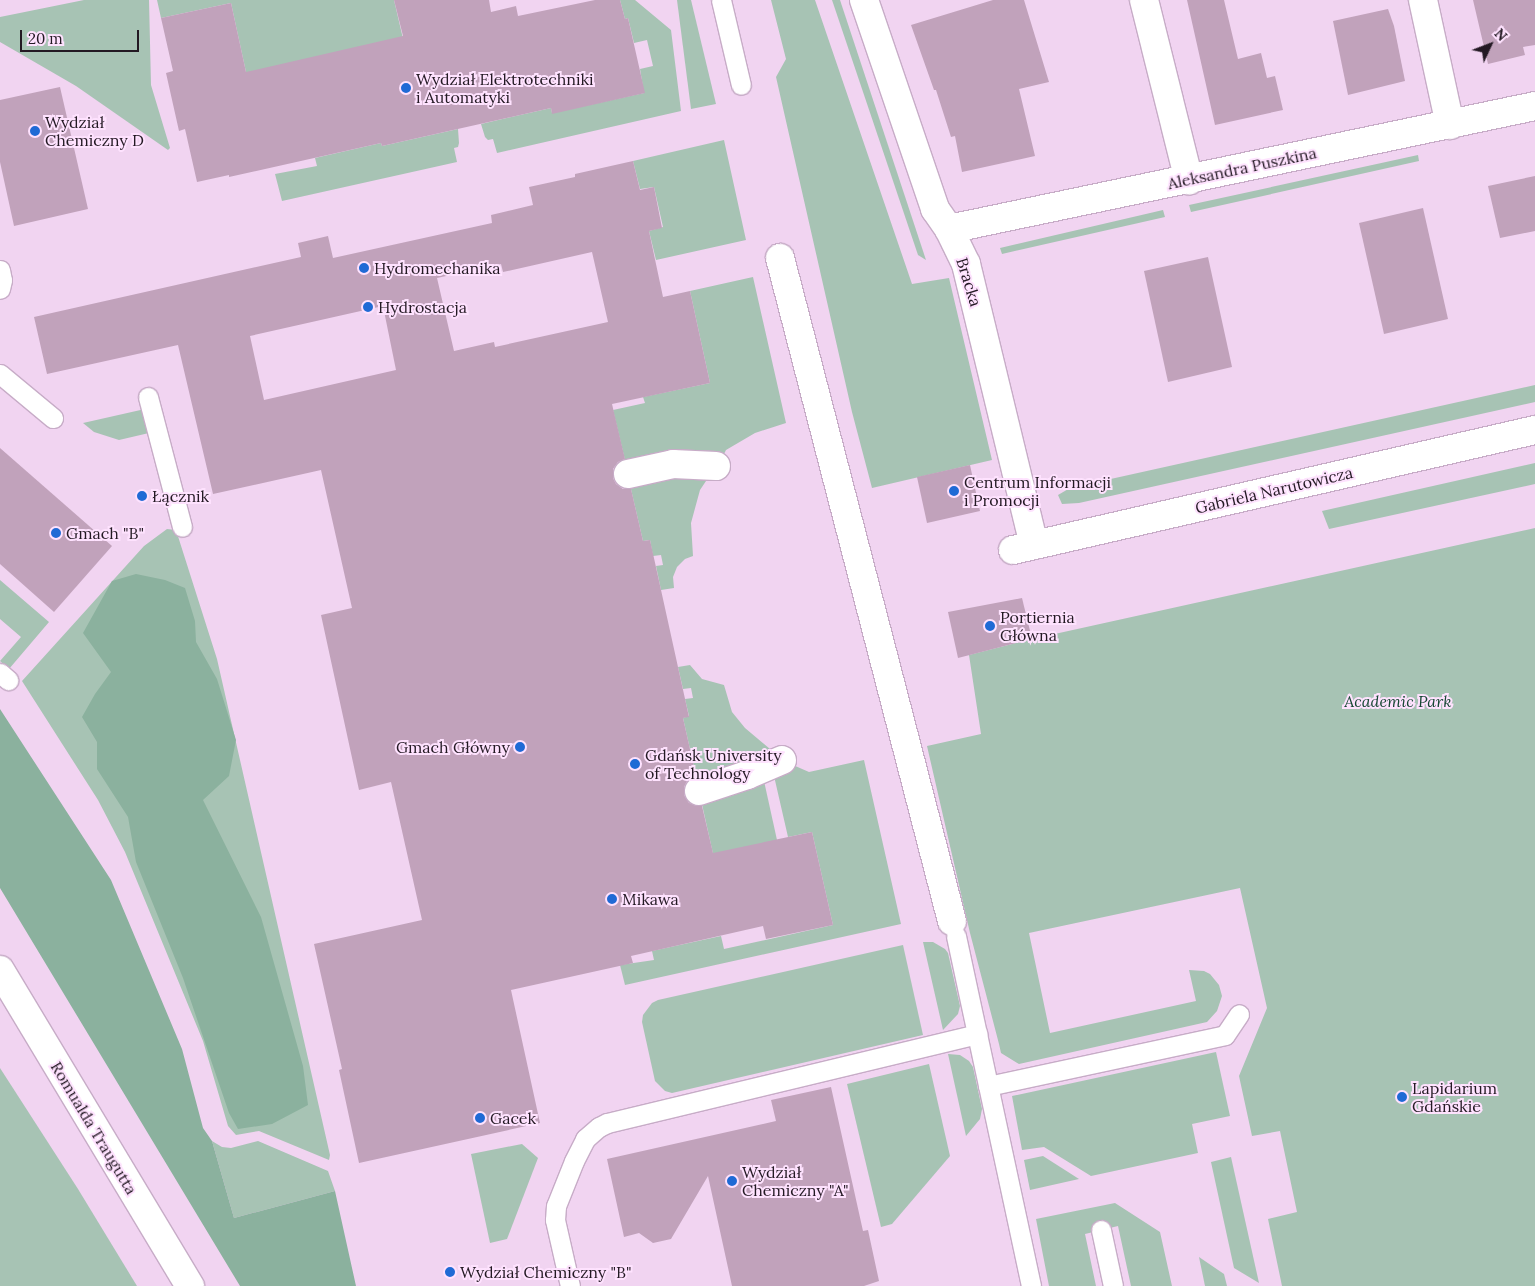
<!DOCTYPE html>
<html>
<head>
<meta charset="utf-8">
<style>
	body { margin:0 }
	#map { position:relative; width:1535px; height:1286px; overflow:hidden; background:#f1d4f1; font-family:Lora,serif }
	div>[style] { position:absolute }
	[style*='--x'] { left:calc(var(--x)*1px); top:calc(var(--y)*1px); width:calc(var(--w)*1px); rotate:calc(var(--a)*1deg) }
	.green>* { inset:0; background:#a7c3b4 }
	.forest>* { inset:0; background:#8bb19e }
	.building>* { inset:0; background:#c1a2bb }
	.roads { filter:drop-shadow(1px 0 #c7acc7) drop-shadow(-1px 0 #c7acc7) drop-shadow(0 1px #c7acc7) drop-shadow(0 -1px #c7acc7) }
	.lane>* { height:19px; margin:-9.5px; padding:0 9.5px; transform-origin:9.5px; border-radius:9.5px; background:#fff }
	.street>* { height:28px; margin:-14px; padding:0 14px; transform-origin:14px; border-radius:14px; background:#fff }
	.dots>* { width:14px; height:14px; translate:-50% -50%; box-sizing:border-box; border:2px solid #fee2fe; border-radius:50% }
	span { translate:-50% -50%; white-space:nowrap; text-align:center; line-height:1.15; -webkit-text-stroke:4px #fee2fe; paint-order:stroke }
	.poi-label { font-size:16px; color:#231923 }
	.left { translate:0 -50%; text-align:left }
	.right { translate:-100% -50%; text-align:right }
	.street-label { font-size:16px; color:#231923 }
	.park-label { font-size:16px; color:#154632; font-style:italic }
	.north { position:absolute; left:1465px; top:20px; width:50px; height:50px; -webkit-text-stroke:4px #fee2fe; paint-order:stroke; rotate:47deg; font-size:14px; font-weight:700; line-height:20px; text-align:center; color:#231923 }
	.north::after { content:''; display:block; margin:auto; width:18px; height:22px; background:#231923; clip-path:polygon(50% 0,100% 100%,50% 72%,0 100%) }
	.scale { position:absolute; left:20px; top:30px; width:119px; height:22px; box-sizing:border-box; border:2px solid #231923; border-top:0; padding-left:6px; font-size:15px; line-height:18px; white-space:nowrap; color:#231923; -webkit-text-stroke:4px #fee2fe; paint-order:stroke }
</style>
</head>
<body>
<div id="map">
	<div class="green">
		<div style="clip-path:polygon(84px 0,149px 0,151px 85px,170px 148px,168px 150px,76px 86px,0 42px,0 17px)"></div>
		<div style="clip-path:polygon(157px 0,394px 0,411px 73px,246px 72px,231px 3px,161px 18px)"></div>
		<div style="clip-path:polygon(620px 0,635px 0,671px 30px,681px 111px,497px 153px,493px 139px,488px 140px,485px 137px,481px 124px,551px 108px,552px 113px,644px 93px,640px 69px,653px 66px,647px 40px,634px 43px,628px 18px,625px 19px)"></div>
		<div style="clip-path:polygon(677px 0,691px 0,716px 104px,691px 109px)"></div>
		<div style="clip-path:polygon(771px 0,815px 0,912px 284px,949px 278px,992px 460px,872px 488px,852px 412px,776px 77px,786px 59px)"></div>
		<div style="clip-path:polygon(832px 0,840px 0,926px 260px,918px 255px)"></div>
		<div style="clip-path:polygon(458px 129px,459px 143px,458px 147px,454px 148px,457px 162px,282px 201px,275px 174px,317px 166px,315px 158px,381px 143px,382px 146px)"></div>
		<div style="clip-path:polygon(724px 140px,746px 240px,656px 260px,649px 231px,663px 227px,654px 187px,640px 189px,633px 161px)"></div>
		<div style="clip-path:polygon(1418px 155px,1419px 161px,1191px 212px,1189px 205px)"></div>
		<div style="clip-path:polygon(1163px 210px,1165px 217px,1002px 254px,1000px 248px)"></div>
		<div style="clip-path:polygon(753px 277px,786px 423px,755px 433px,726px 450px,724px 454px,673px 451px,625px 460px,613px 410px,645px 403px,643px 397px,710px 383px,690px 291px)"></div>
		<div style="clip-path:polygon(1535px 385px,1535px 402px,1079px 503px,1062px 504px,1058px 495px,1070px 488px)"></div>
		<div style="clip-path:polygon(145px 409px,149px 433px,119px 440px,94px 432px,83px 423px)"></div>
		<div style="clip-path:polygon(1535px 463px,1535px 484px,1329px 529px,1322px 511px)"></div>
		<div style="clip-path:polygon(675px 477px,708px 478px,700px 490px,691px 523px,693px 556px,685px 559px,677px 567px,673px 577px,674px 588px,661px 590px,656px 566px,663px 565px,661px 555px,653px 556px,650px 540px,643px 541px,630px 485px)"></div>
		<div style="clip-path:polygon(1535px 528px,1535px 1286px,1282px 1286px,1268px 1219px,1297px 1212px,1280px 1131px,1252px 1136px,1239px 1076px,1267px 1008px,1240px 888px,1029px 933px,1050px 1033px,1196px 1001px,1189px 970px,1204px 971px,1210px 974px,1219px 985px,1222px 996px,1217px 1011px,1207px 1022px,1019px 1064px,1001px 1053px,999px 1044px,970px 933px,927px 746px,981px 734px,969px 655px,1032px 639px)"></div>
		<div style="clip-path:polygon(167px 529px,176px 530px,217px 659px,330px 1155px,329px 1160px,259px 1131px,236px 1135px,228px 1126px,203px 1041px,125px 852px,98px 800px,22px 681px,144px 546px)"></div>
		<div style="clip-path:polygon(0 580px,49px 622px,9px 669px,0 661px,21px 637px,0 619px)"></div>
		<div style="clip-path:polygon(690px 665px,702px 679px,724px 685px,732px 712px,745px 728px,770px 749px,749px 761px,696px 776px,683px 718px,689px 716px,685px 699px,693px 698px,691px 688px,683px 689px,678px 667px)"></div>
		<div style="clip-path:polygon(864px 760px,901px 924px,625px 985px,620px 965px,654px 960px,652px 951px,721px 936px,724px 949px,833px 925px,812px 832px,788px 837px,774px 776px,793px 765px,809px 772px)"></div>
		<div style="clip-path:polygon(764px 781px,777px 840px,714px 858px,701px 800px)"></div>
		<div style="clip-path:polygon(923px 942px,933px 942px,945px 949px,948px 953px,960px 1006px,958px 1014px,943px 1030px)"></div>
		<div style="clip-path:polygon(903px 945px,923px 1035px,672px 1093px,665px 1091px,655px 1081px,642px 1022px,643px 1015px,652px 1003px,658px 1000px)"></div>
		<div style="clip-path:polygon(1216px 1052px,1230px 1116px,1192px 1124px,1198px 1153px,1091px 1176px,1044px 1147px,1022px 1150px,1012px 1096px)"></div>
		<div style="clip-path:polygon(948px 1054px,960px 1055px,969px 1061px,973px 1067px,982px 1109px,980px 1119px,966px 1136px)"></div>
		<div style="clip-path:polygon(929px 1064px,950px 1156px,892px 1224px,881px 1227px,847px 1084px)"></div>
		<div style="clip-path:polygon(0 1068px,78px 1189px,137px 1286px,0 1286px)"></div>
		<div style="clip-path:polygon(212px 1141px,222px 1147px,231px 1148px,258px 1141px,328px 1171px,335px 1191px,234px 1218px)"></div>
		<div style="clip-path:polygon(522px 1144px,538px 1158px,507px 1239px,490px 1243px,471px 1154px)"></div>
		<div style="clip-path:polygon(1043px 1156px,1079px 1179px,1030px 1190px,1024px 1160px)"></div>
		<div style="clip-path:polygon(1231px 1157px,1259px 1283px,1234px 1268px,1211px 1162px)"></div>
		<div style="clip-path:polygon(1115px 1203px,1160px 1232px,1172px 1286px,1131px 1286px,1118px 1226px,1085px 1234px,1096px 1286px,1049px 1286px,1036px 1219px)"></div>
		<div style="clip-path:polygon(1199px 1257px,1224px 1274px,1227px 1286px,1205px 1286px)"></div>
	</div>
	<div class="forest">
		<div style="clip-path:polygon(136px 574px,165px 580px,185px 588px,195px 621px,196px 642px,217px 679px,236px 740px,229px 776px,203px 800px,261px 917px,303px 1066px,308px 1105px,272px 1124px,238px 1129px,229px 1113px,183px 978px,136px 862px,128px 817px,97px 769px,97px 742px,82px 717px,95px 694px,111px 672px,83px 633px,112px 581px)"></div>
		<div style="clip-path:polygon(0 709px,111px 880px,182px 1049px,203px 1128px,212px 1141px,234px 1218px,335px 1191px,356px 1286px,240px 1286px,0 888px)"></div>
	</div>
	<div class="building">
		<div style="clip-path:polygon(394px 0,489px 0,491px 12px,516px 6px,518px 16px,595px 0,620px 0,625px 19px,628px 18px,645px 93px,552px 114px,551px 108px,382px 146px,381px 143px,229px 177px,229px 175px,197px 182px,185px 129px,179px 131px,166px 73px,173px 71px,161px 18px,231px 3px,246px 72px,403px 36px)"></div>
		<div style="clip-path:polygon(993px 0,1024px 0,1049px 82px,1019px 89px,1035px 156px,962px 172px,955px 136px,951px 137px,936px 90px,934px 90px,911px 25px)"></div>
		<div style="clip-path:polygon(1187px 0,1224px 0,1238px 59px,1261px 53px,1267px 78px,1275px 76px,1283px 110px,1215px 125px)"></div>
		<div style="clip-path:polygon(1473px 0,1535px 0,1535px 45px,1523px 47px,1525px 55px,1488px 64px)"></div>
		<div style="clip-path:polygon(1388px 9px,1394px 26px,1405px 81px,1348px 95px,1333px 21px)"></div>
		<div style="clip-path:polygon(60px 87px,88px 209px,14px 226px,0 162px,0 100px)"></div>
		<div style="clip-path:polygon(evenodd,633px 161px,640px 190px,654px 187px,662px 228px,649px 231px,663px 297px,690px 291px,710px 383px,612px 404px,625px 459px,618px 462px,613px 469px,613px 478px,616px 484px,623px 489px,631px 489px,643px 541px,650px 540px,689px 717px,683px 718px,696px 776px,687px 781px,684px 787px,684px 795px,689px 803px,702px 806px,713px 853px,812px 832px,833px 925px,766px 939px,763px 926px,631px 956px,633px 963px,511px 990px,540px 1123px,359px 1163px,339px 1070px,342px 1069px,314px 944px,422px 920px,391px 782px,359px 790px,321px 615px,352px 608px,321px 470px,213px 494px,178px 345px,47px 374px,34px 317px,301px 257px,298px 243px,328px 236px,333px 258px,492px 223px,491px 215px,533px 205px,529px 187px,575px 177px,575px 174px,633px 161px,592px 252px,608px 322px,495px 347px,494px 342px,454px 351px,437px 278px,501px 264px,503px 272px,592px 252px,633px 161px,383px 306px,396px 370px,264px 400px,250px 336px,383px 306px)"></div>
		<div style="clip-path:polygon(1535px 176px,1535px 231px,1500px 238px,1488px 186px)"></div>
		<div style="clip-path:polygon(1423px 208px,1448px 319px,1384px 334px,1359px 223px)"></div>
		<div style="clip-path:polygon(1208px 257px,1232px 367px,1168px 382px,1144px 271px)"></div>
		<div style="clip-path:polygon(0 448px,112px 546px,54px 612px,0 564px)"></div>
		<div style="clip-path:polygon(970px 465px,980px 511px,927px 523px,917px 477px)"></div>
		<div style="clip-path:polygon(1022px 598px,1032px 639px,958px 658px,948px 612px)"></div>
		<div style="clip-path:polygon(831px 1087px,863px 1231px,868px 1230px,879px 1281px,864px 1286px,732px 1286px,708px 1176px,671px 1239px,653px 1243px,639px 1233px,624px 1237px,607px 1159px,776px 1121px,771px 1100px)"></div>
	</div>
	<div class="roads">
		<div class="lane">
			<div style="--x:721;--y:0;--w:87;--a:76.8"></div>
			<div style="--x:0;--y:270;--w:10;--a:79"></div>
			<div style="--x:2;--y:280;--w:9;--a:103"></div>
			<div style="--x:0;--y:374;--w:69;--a:39.7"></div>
			<div style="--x:148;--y:397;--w:134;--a:75.3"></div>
			<div style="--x:0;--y:673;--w:11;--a:41"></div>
			<div style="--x:956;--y:936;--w:358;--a:77.9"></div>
			<div style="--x:988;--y:1086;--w:242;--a:-12.1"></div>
			<div style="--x:1225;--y:1035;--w:25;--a:-56"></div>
			<div style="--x:1101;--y:1230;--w:57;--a:77.9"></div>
			<div style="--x:570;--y:1286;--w:68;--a:-102.8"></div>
			<div style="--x:555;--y:1220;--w:14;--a:-86"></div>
			<div style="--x:556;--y:1206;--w:48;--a:-68.2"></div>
			<div style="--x:574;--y:1161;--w:25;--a:-63"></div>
			<div style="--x:585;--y:1139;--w:18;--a:-41"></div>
			<div style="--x:599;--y:1127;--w:9;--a:-27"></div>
			<div style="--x:607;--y:1123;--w:381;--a:-13.5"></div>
		</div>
		<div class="street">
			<div style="--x:864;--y:0;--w:221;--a:71.2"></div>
			<div style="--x:935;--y:209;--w:24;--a:55"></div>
			<div style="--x:949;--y:229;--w:39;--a:64"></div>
			<div style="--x:966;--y:264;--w:289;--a:76.4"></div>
			<div style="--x:1144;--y:0;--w:186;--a:76"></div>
			<div style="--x:1423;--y:0;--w:128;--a:77.8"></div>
			<div style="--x:949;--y:229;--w:599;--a:-11.85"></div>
			<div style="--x:780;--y:258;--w:685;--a:75.46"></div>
			<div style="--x:628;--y:474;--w:46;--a:-12.5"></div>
			<div style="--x:673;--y:464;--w:43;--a:2.7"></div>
			<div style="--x:1013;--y:550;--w:536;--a:-12.95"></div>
			<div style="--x:699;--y:791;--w:51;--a:-18.4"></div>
			<div style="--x:747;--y:775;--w:38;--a:-23"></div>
			<div style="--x:0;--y:970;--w:369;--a:59"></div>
		</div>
	</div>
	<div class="dots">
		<div style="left:406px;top:88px;background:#1f6ad5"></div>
		<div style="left:35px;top:131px;background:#1f6ad5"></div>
		<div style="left:364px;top:268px;background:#1f6ad5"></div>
		<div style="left:368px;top:307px;background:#1f6ad5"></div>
		<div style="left:954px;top:491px;background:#1f6ad5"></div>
		<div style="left:142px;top:496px;background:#1f6ad5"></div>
		<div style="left:56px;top:533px;background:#1f6ad5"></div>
		<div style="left:990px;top:626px;background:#1f6ad5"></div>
		<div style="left:520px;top:747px;background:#1f6ad5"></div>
		<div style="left:635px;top:764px;background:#1f6ad5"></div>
		<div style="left:612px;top:899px;background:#1f6ad5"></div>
		<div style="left:1402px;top:1097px;background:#1f6ad5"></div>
		<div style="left:480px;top:1118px;background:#1f6ad5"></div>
		<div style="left:732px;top:1181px;background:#1f6ad5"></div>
		<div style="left:450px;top:1272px;background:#1f6ad5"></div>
	</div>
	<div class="poi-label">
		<span class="left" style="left:416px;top:88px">Wydział Elektrotechniki<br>i Automatyki</span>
		<span class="left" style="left:45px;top:131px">Wydział<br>Chemiczny D</span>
		<span class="left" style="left:374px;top:268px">Hydromechanika</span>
		<span class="left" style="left:378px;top:307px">Hydrostacja</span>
		<span class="left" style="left:964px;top:491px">Centrum Informacji<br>i Promocji</span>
		<span class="left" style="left:152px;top:496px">Łącznik</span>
		<span class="left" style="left:66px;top:533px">Gmach "B"</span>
		<span class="left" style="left:1000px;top:626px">Portiernia<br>Główna</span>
		<span class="right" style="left:510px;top:747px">Gmach Główny</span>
		<span class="left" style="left:645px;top:764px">Gdańsk University<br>of Technology</span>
		<span class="left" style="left:622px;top:899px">Mikawa</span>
		<span class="left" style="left:1412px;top:1097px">Lapidarium<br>Gdańskie</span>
		<span class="left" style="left:490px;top:1118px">Gacek</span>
		<span class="left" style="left:742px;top:1181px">Wydział<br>Chemiczny "A"</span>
		<span class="left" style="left:460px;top:1272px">Wydział Chemiczny "B"</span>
	</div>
	<div class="street-label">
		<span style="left:1242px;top:168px;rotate:-12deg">Aleksandra Puszkina</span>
		<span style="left:969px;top:282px;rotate:73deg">Bracka</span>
		<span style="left:1274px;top:490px;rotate:-13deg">Gabriela Narutowicza</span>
		<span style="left:94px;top:1128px;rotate:59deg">Romualda Traugutta</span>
	</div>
	<div class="park-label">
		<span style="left:1398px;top:701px">Academic Park</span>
	</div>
	<div class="north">N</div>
	<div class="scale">20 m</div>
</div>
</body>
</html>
